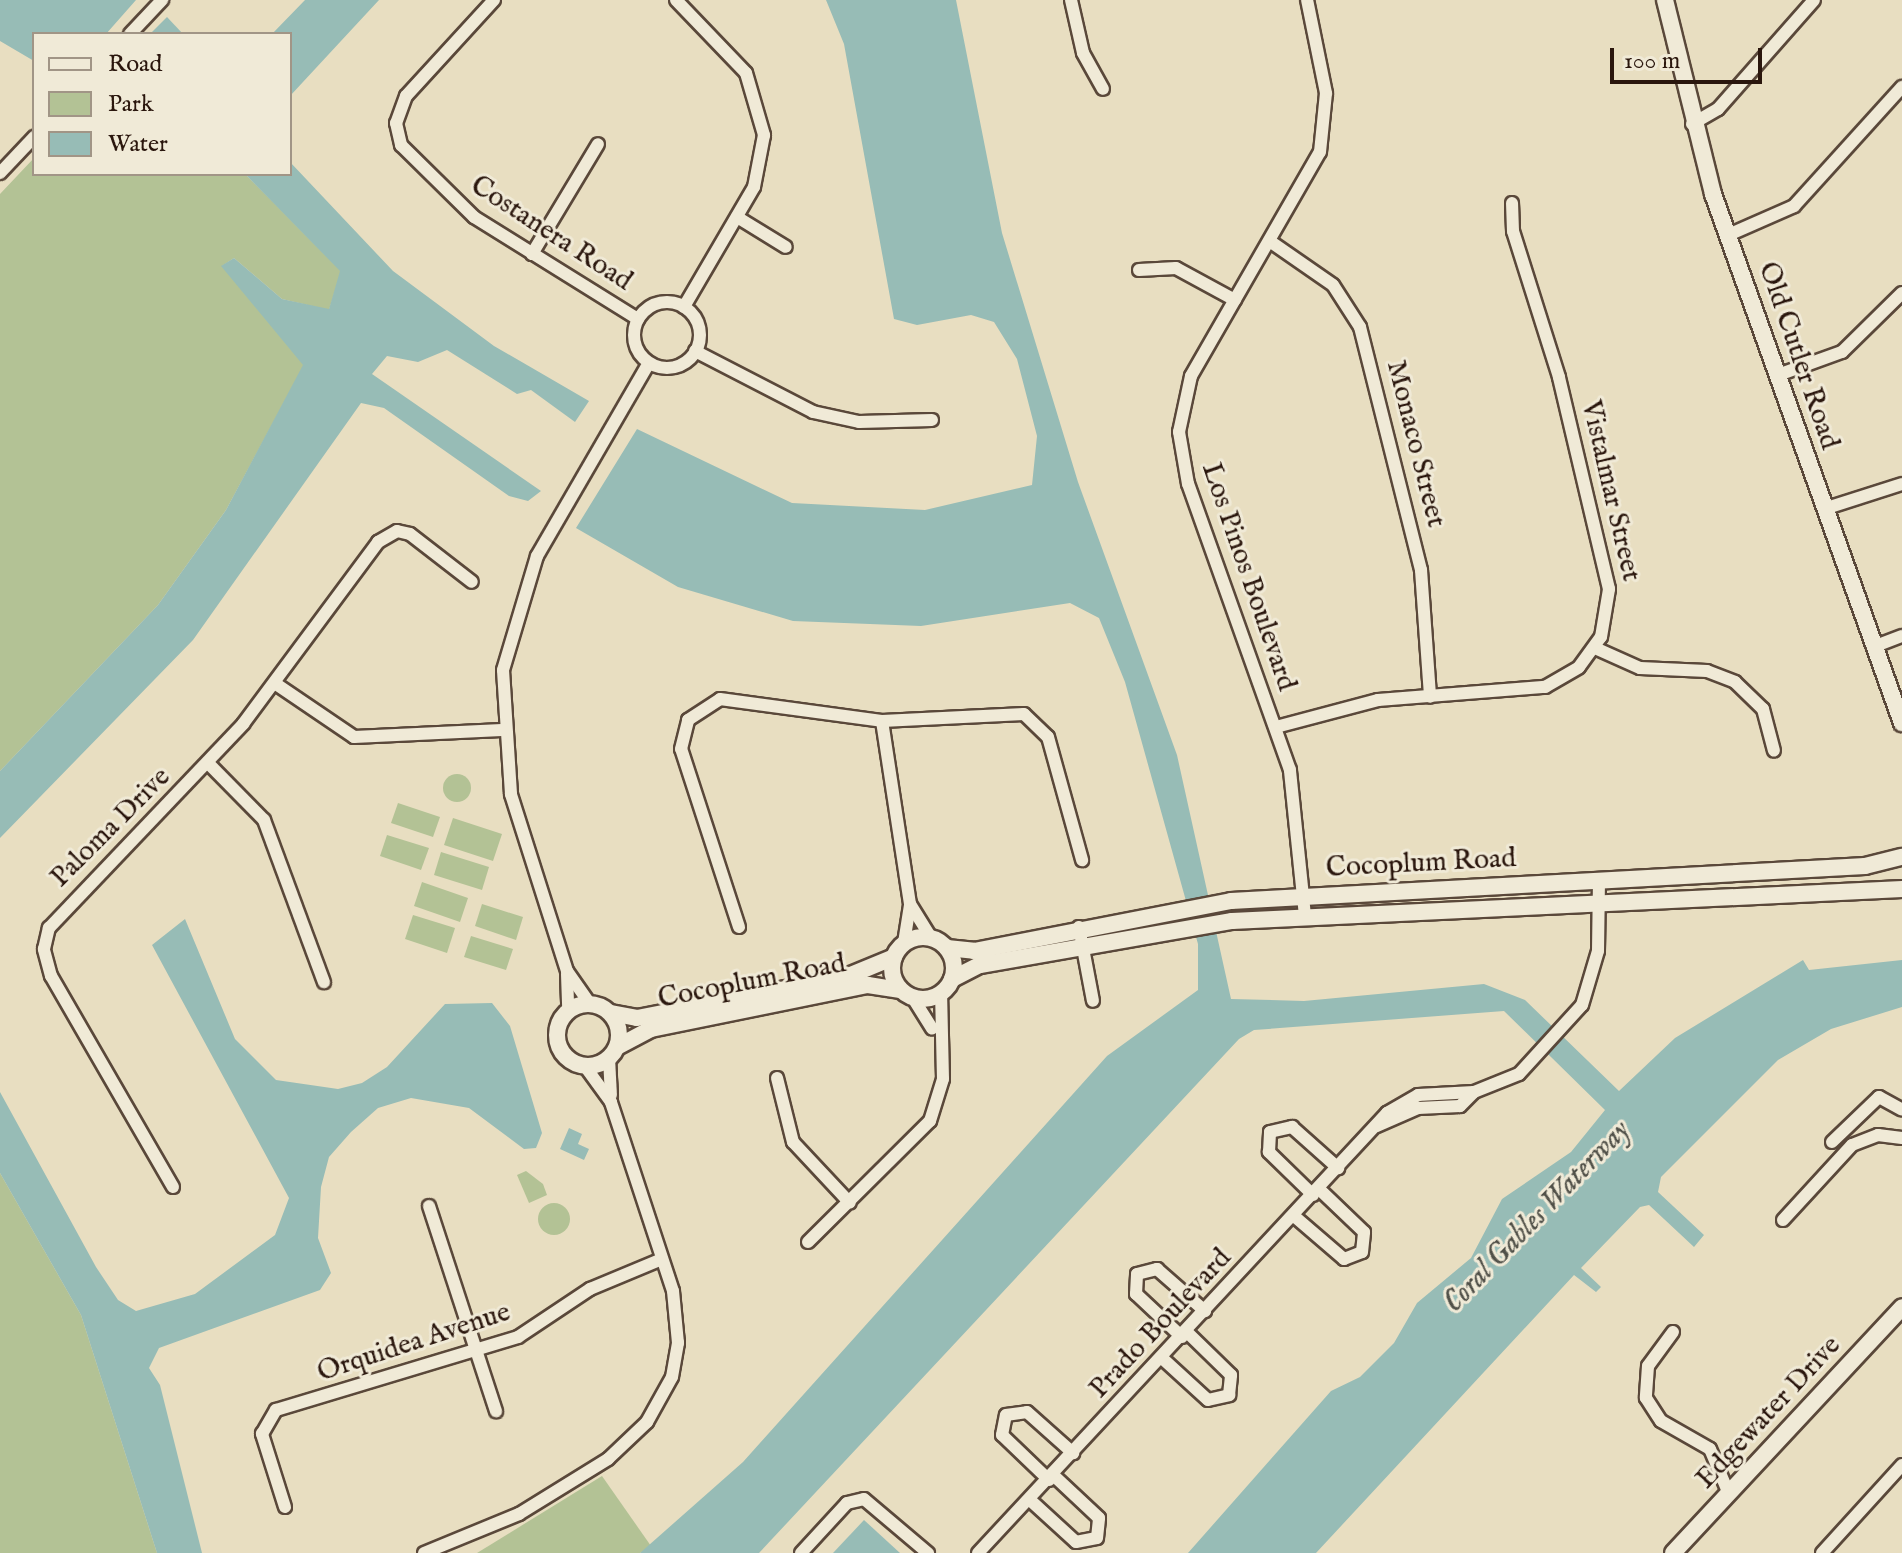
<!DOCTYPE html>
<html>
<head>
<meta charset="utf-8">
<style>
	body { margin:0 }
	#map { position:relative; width:1902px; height:1553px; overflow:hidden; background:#e8dec1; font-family:"IM FELL English",serif }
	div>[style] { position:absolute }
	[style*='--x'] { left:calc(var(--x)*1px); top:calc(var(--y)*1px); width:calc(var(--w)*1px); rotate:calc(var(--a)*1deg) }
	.green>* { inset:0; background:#b3c295 }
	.round { border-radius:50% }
	.water>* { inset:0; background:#97bcb6 }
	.roads { filter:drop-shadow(2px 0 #5a483a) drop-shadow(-2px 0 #5a483a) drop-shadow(0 2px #5a483a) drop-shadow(0 -2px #5a483a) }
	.street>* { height:12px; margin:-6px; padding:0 6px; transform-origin:6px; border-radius:6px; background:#f0ead7 }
	.street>.ring { margin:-6px; padding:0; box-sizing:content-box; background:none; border:12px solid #f0ead7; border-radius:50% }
	.secondary>* { height:16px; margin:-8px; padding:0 8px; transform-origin:8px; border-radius:8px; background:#f0ead7 }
	.secondary>.ring { margin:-8px; padding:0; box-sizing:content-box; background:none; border:16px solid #f0ead7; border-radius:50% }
	span { translate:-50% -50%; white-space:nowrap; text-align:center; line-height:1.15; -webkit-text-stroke:6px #f0ead7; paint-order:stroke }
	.street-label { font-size:28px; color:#2a160d }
	.water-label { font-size:30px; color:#505048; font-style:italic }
	.legend { position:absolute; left:32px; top:32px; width:260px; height:144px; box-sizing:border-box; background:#f0ead7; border:2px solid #a19586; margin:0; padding:10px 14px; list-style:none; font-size:24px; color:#2a160d }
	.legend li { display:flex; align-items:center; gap:16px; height:40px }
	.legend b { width:40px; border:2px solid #a19586 }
	.scale { position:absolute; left:1610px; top:48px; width:152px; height:36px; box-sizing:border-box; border:4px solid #2a160d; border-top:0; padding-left:10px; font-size:24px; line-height:28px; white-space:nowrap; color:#2a160d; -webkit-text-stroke:6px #f0ead7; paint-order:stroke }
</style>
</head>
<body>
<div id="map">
	<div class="green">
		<div style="clip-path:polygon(34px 158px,34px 174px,245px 174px,341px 271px,329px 310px,282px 299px,234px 258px,222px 266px,304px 365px,226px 510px,158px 605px,0 771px,0 194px)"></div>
		<div class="round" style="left:443px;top:774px;width:28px;height:28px"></div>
		<div style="clip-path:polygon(398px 803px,440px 817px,433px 837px,391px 823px)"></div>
		<div style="clip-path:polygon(453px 818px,502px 834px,493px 861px,444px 845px)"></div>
		<div style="clip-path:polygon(387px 835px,429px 848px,421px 870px,380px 856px)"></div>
		<div style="clip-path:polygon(441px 852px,489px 867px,482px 890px,434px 875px)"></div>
		<div style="clip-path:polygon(422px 882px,468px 898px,460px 922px,414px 906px)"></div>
		<div style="clip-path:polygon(482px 904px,523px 917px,516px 940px,475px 926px)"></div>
		<div style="clip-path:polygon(413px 915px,455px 928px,447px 953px,405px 939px)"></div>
		<div style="clip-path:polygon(471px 936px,513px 949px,506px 970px,464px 957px)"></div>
		<div style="clip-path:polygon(526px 1171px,543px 1184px,547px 1195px,529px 1203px,517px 1175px)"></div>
		<div style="clip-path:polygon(0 1173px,81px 1315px,157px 1553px,0 1553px)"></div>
		<div class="round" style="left:538px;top:1203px;width:32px;height:32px"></div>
		<div style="clip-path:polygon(602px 1476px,651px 1546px,640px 1553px,477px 1553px)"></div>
	</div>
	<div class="water">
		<div style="clip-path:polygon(0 0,136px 0,106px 34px,34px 34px,34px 61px,0 41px)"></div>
		<div style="clip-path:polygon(305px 0,379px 0,290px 96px,290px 34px,272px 34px)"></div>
		<div style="clip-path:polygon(826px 0,956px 0,1002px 233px,1078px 482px,1177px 755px,1231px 999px,1304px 1001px,1484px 984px,1525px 1000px,1619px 1091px,1675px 1038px,1803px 960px,1809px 970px,1902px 960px,1902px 1007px,1831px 1029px,1778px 1060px,1661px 1177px,1658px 1192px,1704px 1235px,1694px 1247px,1649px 1205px,1640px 1207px,1581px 1268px,1601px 1287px,1596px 1292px,1574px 1275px,1316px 1553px,1188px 1553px,1331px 1391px,1360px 1377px,1394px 1343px,1417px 1303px,1471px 1258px,1502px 1199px,1571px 1152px,1605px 1110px,1504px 1011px,1254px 1030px,1239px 1039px,759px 1553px,640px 1553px,743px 1462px,1107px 1056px,1198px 990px,1198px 944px,1125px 682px,1099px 618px,1070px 603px,921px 626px,793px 621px,678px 587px,576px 528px,637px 429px,792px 503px,925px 510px,1032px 485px,1037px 436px,1017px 359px,994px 322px,971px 315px,917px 325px,894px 319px,844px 44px)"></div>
		<div style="clip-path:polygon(167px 17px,183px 34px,150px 34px)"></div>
		<div style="clip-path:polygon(290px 162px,393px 271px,494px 346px,589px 401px,575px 422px,531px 390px,517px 394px,447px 350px,418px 362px,387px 356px,372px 374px,541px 491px,528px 501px,509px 496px,384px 408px,361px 403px,193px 640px,0 838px,0 771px,158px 605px,226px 510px,303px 365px,221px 266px,234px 258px,282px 299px,329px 309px,340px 271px,245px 174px,290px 174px)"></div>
		<div style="clip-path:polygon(185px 919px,235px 1039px,276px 1080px,338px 1089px,362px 1083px,387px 1067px,445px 1004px,492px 1003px,510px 1026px,542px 1133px,536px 1148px,524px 1149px,469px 1108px,411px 1098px,378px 1108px,351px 1132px,329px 1157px,321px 1187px,318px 1238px,331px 1273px,320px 1290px,159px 1348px,149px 1368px,160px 1385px,202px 1553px,157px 1553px,81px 1315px,0 1173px,0 1092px,96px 1267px,118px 1300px,136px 1311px,195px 1294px,275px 1235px,289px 1198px,152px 945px)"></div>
		<div style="clip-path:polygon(569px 1128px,582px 1134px,578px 1144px,589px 1149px,584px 1160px,560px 1149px)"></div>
		<div style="clip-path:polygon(864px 1520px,900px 1553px,833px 1553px)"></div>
	</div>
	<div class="roads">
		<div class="street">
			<div style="--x:494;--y:0;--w:130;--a:132.5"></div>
			<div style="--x:406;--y:96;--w:29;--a:110"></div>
			<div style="--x:396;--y:123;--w:23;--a:77"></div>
			<div style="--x:401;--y:145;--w:103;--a:44.6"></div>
			<div style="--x:474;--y:217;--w:193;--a:31.9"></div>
			<div style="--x:676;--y:0;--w:101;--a:46.2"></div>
			<div style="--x:746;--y:73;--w:65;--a:73.8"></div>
			<div style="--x:764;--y:135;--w:53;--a:100.9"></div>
			<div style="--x:754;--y:187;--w:139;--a:120.3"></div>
			<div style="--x:1071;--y:0;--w:54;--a:77.2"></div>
			<div style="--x:1083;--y:53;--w:41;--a:60.9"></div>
			<div style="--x:130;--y:34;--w:47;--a:-46.7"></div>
			<div style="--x:1692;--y:124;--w:30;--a:-30"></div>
			<div style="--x:1718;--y:109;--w:145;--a:-48.6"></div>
			<div style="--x:0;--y:173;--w:50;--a:-46.6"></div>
			<div style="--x:737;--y:217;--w:57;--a:31.5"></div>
			<div style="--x:1728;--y:235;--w:72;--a:-23.7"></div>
			<div style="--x:1794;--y:206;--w:161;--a:-47.8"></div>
			<div style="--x:1271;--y:242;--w:75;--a:34.7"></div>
			<div style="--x:1333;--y:285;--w:50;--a:57.3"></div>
			<div style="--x:1360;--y:327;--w:251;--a:75.9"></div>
			<div style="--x:1421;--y:570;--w:127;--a:85.9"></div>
			<div style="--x:532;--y:254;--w:128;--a:-59"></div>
			<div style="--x:1139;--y:270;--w:37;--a:-3"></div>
			<div style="--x:1176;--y:268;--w:67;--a:28.5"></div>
			<div class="ring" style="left:634px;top:302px;width:54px;height:54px"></div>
			<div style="--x:695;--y:351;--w:133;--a:27.3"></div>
			<div style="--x:813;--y:412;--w:47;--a:12.3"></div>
			<div style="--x:859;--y:422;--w:73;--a:-1.6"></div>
			<div style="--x:1778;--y:375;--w:68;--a:-19.8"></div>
			<div style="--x:1842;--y:352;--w:84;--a:-44.5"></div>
			<div style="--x:1824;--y:509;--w:82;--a:-17.8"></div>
			<div style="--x:1873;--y:647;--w:31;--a:-21"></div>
			<div style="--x:1595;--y:648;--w:49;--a:24"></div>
			<div style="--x:1640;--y:668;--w:67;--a:2.6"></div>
			<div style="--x:1707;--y:671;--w:30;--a:21"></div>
			<div style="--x:1735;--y:682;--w:39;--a:44"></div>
			<div style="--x:1763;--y:709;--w:43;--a:75.3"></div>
			<div style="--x:276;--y:684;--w:94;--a:34.2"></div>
			<div style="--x:354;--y:737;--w:148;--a:-2.7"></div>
			<div style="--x:882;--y:721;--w:185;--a:81.3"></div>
			<div style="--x:910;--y:904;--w:39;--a:58"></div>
			<div style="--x:1276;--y:727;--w:106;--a:-14.8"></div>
			<div style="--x:1378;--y:700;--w:168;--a:-4.5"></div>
			<div style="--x:1545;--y:687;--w:39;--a:-30"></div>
			<div style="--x:1579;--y:667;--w:37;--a:-54"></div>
			<div style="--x:1601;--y:637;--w:49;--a:-80.5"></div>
			<div style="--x:1609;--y:589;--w:218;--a:-103.3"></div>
			<div style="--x:1559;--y:377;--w:153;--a:-107.5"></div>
			<div style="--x:1513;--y:231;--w:28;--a:-92"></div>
			<div style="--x:209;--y:764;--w:78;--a:45.5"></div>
			<div style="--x:264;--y:820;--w:173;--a:69.7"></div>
			<div style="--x:1305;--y:916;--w:147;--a:-95.9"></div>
			<div style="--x:1290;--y:770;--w:304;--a:-109.6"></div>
			<div style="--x:1188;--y:484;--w:53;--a:-99.8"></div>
			<div style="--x:1179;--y:432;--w:57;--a:-77.9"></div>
			<div style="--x:1191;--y:376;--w:258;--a:-60.1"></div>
			<div style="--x:1320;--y:152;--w:59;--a:-84.2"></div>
			<div style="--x:1326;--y:93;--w:95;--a:-101.5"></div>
			<div style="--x:739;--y:927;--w:187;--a:-108"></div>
			<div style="--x:681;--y:749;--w:30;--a:-76"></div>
			<div style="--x:688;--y:720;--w:38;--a:-33"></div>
			<div style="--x:720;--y:699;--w:163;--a:7.7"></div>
			<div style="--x:882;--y:721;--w:142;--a:-2.8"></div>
			<div style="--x:1024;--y:714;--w:33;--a:44"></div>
			<div style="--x:1048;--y:737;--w:128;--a:74.5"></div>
			<div style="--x:1079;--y:927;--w:75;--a:79.3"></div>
			<div style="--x:904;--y:943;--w:39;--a:-81"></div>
			<div style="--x:567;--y:974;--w:38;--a:88"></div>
			<div style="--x:913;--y:998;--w:36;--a:58"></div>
			<div style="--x:590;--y:1004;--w:40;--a:-124.9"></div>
			<div style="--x:567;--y:971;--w:186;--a:-107.6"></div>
			<div style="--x:511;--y:794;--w:124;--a:-93.7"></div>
			<div style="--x:503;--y:670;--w:119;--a:-73.4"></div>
			<div style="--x:537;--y:556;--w:223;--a:-59.9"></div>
			<div style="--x:609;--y:1058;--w:37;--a:87"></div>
			<div style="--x:777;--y:1078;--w:66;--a:76"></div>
			<div style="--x:793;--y:1142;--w:83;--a:46.9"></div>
			<div style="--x:1474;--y:1092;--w:48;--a:-21.8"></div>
			<div style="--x:1519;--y:1074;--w:93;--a:-47.6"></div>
			<div style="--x:1582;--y:1005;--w:56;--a:-73.5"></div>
			<div style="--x:1598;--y:951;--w:70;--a:-89.2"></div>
			<div style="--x:1832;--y:1142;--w:65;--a:-43.8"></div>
			<div style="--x:1879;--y:1097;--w:26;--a:29"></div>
			<div style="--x:173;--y:1187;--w:244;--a:-120"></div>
			<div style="--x:51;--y:976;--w:28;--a:-105"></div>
			<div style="--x:44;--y:949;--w:22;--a:-77"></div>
			<div style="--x:49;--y:928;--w:282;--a:-46.4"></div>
			<div style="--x:243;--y:724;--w:227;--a:-53.4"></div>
			<div style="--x:378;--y:542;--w:22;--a:-30"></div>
			<div style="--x:397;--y:531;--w:13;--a:13"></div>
			<div style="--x:410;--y:534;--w:78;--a:37.7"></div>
			<div style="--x:1313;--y:1195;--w:62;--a:-135.7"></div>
			<div style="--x:1269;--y:1152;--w:20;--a:-87"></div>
			<div style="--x:1270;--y:1132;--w:23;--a:-13"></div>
			<div style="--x:1292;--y:1127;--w:62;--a:41.7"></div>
			<div style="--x:429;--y:1206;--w:216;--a:71.9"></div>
			<div style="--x:1294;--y:1216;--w:66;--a:40.7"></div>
			<div style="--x:1344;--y:1259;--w:19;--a:-21"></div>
			<div style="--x:1362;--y:1252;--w:20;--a:-84"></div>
			<div style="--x:1364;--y:1232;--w:62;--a:-136.3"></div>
			<div style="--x:1783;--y:1220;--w:102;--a:-47.4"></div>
			<div style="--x:1852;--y:1145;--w:28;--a:-21"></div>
			<div style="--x:1878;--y:1135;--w:24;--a:7"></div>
			<div style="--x:808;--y:1242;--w:172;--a:-44.8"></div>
			<div style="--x:930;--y:1121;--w:44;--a:-72.8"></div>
			<div style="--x:943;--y:1079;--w:85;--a:-91.3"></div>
			<div style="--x:1673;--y:1332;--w:42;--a:126.3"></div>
			<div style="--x:1648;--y:1366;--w:32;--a:94"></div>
			<div style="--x:1646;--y:1398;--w:27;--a:57"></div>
			<div style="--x:1661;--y:1421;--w:56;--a:29.7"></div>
			<div style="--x:1710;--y:1449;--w:49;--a:67.1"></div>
			<div style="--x:1182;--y:1337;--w:63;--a:-136.9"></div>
			<div style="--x:1136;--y:1294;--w:20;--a:-87"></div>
			<div style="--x:1137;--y:1274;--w:21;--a:-14"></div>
			<div style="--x:1157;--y:1269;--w:64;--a:41.2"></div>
			<div style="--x:1162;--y:1358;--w:62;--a:42.4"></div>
			<div style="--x:1208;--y:1400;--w:22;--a:-13"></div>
			<div style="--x:1229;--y:1395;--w:20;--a:-84"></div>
			<div style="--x:1231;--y:1375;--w:62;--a:-135.7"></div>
			<div style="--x:1049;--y:1480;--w:65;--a:-136.2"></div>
			<div style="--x:1002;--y:1435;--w:20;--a:-79"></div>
			<div style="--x:1006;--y:1415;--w:21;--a:-8"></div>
			<div style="--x:1027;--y:1412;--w:62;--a:41.7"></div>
			<div style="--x:1030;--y:1500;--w:62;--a:42.4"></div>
			<div style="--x:1076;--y:1542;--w:21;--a:-11"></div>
			<div style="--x:1097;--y:1538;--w:20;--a:-84"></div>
			<div style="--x:1099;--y:1518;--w:63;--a:-136.9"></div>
			<div style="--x:285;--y:1507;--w:77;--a:-107.5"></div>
			<div style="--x:262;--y:1434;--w:28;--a:-60"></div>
			<div style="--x:276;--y:1410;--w:253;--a:-16.8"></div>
			<div style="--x:518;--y:1337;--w:87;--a:-33.7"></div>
			<div style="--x:590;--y:1289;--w:78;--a:-22.6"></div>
			<div style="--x:424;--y:1553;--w:103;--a:-22.3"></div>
			<div style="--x:519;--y:1514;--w:105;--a:-31.7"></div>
			<div style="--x:608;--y:1459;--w:54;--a:-43.5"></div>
			<div style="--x:647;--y:1422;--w:51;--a:-60.9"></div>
			<div style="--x:672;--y:1377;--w:35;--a:-80"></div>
			<div style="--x:678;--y:1343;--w:52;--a:-95.5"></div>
			<div style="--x:673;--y:1291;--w:199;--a:-108.2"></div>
			<div style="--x:611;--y:1102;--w:46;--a:-126.1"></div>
			<div style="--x:801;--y:1553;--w:68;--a:-47.4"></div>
			<div style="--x:847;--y:1503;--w:17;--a:-13"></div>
			<div style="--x:864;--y:1499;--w:84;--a:40.2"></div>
			<div style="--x:978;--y:1553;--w:601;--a:-47.09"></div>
			<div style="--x:1387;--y:1113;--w:36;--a:-30"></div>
			<div style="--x:1418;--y:1095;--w:56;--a:-3.1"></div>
			<div style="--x:1474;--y:1092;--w:20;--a:135"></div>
			<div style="--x:1460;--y:1106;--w:42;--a:177.3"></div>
			<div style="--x:1418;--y:1108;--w:45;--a:156.3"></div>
			<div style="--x:1822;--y:1553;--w:119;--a:-47.7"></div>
		</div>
		<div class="secondary">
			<div style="--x:1665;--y:0;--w:200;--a:76.1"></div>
			<div style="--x:1713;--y:194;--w:562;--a:70.34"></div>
			<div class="ring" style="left:892px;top:937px;width:46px;height:46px"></div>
			<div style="--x:947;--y:948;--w:27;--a:6"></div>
			<div style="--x:974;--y:951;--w:262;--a:-11"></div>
			<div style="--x:1231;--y:901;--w:635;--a:-3.16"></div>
			<div style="--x:1865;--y:866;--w:38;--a:-14"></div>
			<div style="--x:952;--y:979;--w:31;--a:-27"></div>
			<div style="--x:980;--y:965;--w:256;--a:-9.9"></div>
			<div style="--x:1232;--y:921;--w:671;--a:-2.73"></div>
			<div class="ring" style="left:557px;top:1004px;width:46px;height:46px"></div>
			<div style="--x:611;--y:1013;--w:26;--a:11"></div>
			<div style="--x:637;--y:1018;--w:213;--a:-11.1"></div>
			<div style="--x:846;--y:977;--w:52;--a:-22.6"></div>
			<div style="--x:617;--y:1047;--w:38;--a:-28"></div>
			<div style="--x:651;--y:1029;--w:221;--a:-11.5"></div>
			<div style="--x:868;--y:985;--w:33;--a:9"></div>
			<div style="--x:1673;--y:1553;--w:336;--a:-47"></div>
		</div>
	</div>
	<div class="street-label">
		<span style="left:551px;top:234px;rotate:33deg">Costanera Road</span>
		<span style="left:1798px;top:356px;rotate:71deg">Old Cutler Road</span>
		<span style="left:1415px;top:444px;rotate:76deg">Monaco Street</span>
		<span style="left:1610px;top:491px;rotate:77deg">Vistalmar Street</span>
		<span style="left:1248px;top:577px;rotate:71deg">Los Pinos Boulevard</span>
		<span style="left:111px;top:828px;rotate:-45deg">Paloma Drive</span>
		<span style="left:1421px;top:864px;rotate:-3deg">Cocoplum Road</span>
		<span style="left:752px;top:982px;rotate:-11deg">Cocoplum Road</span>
		<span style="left:1161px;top:1324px;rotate:-47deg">Prado Boulevard</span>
		<span style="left:414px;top:1343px;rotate:-18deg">Orquidea Avenue</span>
		<span style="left:1769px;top:1413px;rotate:-47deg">Edgewater Drive</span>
	</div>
	<div class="water-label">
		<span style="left:1537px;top:1217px;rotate:-46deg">Coral Gables Waterway</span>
	</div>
	<ul class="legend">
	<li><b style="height:10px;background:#f0ead7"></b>Road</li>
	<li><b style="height:22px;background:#b3c295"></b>Park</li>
	<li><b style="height:22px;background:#97bcb6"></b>Water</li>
	</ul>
	<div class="scale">100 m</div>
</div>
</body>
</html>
